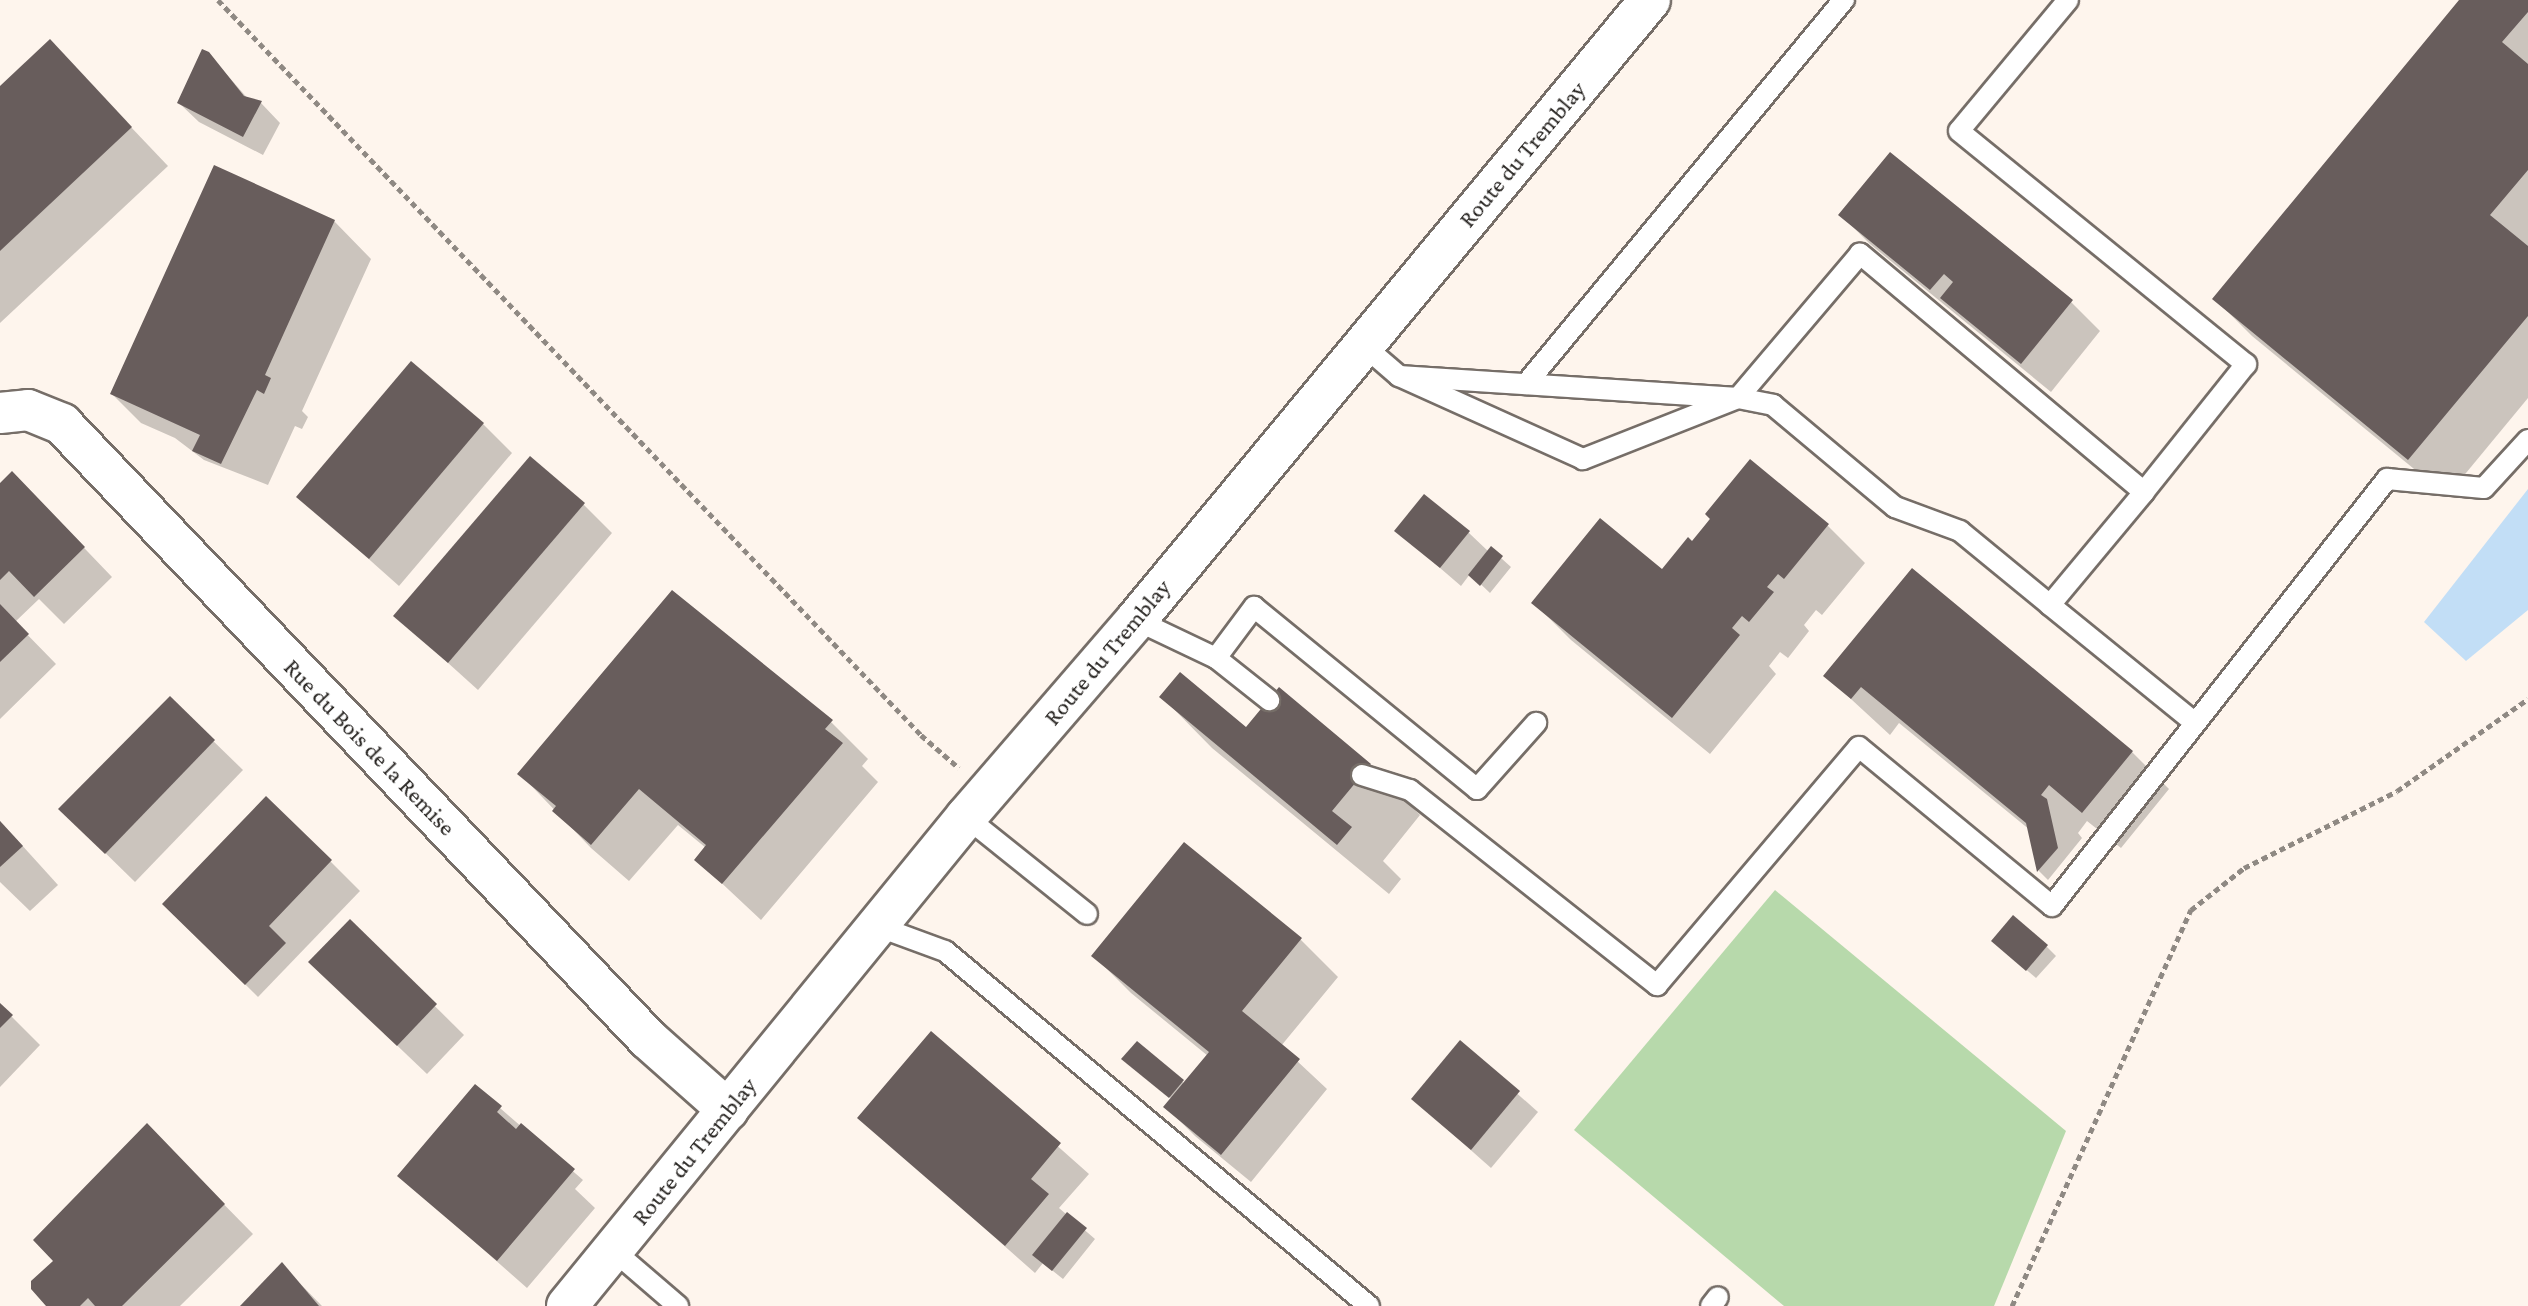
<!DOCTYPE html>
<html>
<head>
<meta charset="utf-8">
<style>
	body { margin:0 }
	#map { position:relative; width:2528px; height:1306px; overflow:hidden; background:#fef5ed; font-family:"Crimson Pro",serif }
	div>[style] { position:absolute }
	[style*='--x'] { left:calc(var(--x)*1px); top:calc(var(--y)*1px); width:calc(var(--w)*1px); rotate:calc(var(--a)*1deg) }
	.green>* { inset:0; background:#b7d9ab }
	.water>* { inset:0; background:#c2def6 }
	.shadow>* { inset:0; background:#0003 }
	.building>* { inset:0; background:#685d5c }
	.path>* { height:5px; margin-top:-2.5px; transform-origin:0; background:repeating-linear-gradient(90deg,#8f8983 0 6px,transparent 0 10px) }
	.roads { filter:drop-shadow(2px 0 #766e68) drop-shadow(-2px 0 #766e68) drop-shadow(0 2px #766e68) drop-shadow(0 -2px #766e68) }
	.service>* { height:20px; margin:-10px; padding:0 10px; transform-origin:10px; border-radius:10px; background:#fff }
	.minor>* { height:40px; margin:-20px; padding:0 20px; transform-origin:20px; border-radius:20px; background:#fff }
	span { translate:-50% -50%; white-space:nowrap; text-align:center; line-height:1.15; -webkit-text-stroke:8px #fff; paint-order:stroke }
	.street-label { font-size:24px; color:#24211e }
</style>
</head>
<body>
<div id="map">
	<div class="green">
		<div style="clip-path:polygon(1775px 890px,2066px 1131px,1994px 1306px,1784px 1306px,1574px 1130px)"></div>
	</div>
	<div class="water">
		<div style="clip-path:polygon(2528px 489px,2528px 610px,2466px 661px,2424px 622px)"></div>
	</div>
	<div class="shadow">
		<div style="clip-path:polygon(2462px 0,2528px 0,2528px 398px,2447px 496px,2252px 336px,2215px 299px)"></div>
		<div style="clip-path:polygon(50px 42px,168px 166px,0 323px,0 88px)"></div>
		<div style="clip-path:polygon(208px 53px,249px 100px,261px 103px,280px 123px,263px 155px,199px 122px,179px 103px)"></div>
		<div style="clip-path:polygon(1841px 215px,2071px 302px,2100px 331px,2051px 392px,1870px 244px)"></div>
		<div style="clip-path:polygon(334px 221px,371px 259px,302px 411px,308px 417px,302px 429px,295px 426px,268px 485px,204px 460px,175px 438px,141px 423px,112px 394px)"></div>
		<div style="clip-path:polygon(483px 424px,512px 453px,399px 586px,299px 497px)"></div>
		<div style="clip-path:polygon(1750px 462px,1828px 526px,1865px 563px,1822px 615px,1816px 610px,1804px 625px,1809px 631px,1788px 658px,1780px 652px,1769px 666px,1776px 674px,1710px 754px,1571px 640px,1534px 603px,1662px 571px,1692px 544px)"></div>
		<div style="clip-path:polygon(0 485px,41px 503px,112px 577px,64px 624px,39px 599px,15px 622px,56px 664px,0 719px)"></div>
		<div style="clip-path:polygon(583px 504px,612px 533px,478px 690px,396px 616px)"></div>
		<div style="clip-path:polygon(1397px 531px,1469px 533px,1489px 552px,1491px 549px,1511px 567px,1490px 593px,1470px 574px,1461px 586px)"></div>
		<div style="clip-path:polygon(672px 593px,831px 722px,868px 759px,862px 766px,878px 782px,761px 920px,697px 860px,706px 848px,678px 825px,629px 881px,591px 848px,520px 774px)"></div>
		<div style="clip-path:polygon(1826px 676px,2132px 752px,2169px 789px,2121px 848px,2087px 821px,2078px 833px,2082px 838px,2048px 880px,2039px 871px,2030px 830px,1899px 723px,1890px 735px)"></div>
		<div style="clip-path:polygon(1162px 697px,1247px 730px,1370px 765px,1420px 815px,1383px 861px,1401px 879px,1389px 894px,1212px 748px)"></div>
		<div style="clip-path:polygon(170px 699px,243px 770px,135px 882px,90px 838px)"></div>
		<div style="clip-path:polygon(267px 798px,360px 891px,258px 997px,164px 904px)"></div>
		<div style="clip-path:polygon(0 821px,58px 885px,30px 911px,0 882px)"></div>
		<div style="clip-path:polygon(1185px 844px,1301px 940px,1338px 977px,1281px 1046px,1327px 1089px,1251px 1182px,1195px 1136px,1166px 1107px,1172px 1099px,1133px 1068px,1137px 1043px,1185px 1084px,1208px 1056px,1131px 993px,1094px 956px)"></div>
		<div style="clip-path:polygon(350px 922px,464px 1035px,427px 1074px,339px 990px)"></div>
		<div style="clip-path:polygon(2046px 946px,2056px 956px,2036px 978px,2003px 950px)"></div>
		<div style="clip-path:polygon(0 1005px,40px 1045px,0 1087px)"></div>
		<div style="clip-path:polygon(931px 1034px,1089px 1174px,1059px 1208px,1095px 1239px,1063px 1279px,1043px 1263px,1035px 1273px,860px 1118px)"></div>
		<div style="clip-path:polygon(1460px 1043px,1538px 1112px,1491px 1168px,1413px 1099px)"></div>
		<div style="clip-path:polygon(500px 1108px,583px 1180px,575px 1189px,595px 1208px,527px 1288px,400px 1176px)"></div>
		<div style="clip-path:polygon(147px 1126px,253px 1234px,180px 1306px,49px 1306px,55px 1261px)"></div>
		<div style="clip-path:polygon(282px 1265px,322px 1306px,243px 1306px)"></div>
	</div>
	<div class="building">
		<div style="clip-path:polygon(2459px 0,2528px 0,2528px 12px,2502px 42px,2528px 64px,2528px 170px,2490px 215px,2528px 246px,2528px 316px,2408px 460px,2212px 299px)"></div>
		<div style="clip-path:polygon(50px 39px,132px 127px,0 251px,0 86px)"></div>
		<div style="clip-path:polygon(202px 49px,209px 52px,244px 96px,262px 101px,243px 137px,177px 103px)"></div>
		<div style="clip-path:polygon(1890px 152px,2073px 300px,2021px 364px,1940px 298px,1953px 282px,1944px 274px,1930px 290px,1838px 215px)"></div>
		<div style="clip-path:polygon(214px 165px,335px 220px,265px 375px,271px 378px,264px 394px,257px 390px,221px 464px,192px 451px,200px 435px,110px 394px)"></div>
		<div style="clip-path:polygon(411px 361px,484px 423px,369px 559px,296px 497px)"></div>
		<div style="clip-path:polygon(530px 456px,585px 503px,448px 663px,393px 616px)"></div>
		<div style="clip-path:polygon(1750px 459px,1829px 524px,1784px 579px,1778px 574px,1767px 587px,1774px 592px,1749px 622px,1742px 616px,1732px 628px,1740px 635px,1672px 718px,1531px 603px,1600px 518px,1662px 569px,1688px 537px,1692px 541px,1710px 519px,1705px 514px)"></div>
		<div style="clip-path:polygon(12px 471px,85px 547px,34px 597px,9px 571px,0 580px,0 483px)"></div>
		<div style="clip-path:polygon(1424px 494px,1470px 531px,1440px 568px,1394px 531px)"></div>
		<div style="clip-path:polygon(1491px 546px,1503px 556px,1480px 586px,1468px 575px)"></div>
		<div style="clip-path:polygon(1912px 568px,2133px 751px,2082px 813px,2049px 785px,2041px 795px,2047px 799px,2058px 848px,2037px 872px,2026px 823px,1861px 687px,1851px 699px,1823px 676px)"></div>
		<div style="clip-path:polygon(672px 590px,833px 720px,825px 729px,843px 743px,722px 884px,694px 860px,706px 845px,639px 789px,591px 845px,552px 811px,556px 806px,517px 774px)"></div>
		<div style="clip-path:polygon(0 604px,29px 634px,0 662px)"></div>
		<div style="clip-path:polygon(1180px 672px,1246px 727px,1279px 687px,1371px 764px,1332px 811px,1352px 827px,1337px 845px,1159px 697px)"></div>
		<div style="clip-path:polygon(170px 696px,215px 740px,105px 854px,58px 809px)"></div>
		<div style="clip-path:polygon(266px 796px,332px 860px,269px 926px,286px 943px,245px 985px,162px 904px)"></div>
		<div style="clip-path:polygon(0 821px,23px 846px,0 867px)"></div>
		<div style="clip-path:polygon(1184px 842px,1302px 938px,1242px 1011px,1300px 1059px,1221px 1155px,1163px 1107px,1209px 1052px,1091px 956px)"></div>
		<div style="clip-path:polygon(2013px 915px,2048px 945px,2026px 971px,1991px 941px)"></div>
		<div style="clip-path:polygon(350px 919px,437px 1004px,397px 1046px,308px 962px)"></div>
		<div style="clip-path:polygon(0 1003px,13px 1015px,0 1028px)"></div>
		<div style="clip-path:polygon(931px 1031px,1061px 1143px,1031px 1179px,1049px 1194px,1005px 1246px,857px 1118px)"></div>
		<div style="clip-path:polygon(1460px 1040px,1520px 1091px,1471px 1150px,1411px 1099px)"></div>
		<div style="clip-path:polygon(1137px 1041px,1184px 1080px,1169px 1098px,1121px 1059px)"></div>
		<div style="clip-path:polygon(475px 1084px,502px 1106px,497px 1112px,516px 1129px,521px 1123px,575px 1169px,497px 1261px,397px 1176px)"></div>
		<div style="clip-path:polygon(147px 1123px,225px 1204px,122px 1306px,95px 1306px,88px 1298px,80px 1306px,46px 1306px,31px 1289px,31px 1281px,53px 1261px,33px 1240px)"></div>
		<div style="clip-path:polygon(1067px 1212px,1087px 1228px,1052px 1271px,1032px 1255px)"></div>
		<div style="clip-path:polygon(282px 1262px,319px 1306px,240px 1306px)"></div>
	</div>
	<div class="path">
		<div style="--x:218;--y:0;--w:1017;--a:46.27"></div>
		<div style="--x:921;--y:735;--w:50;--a:41"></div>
		<div style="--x:2012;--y:1306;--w:435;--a:-65.7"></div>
		<div style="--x:2191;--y:910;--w:68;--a:-38.4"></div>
		<div style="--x:2244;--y:868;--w:171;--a:-26.7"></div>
		<div style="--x:2397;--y:791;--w:160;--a:-35.1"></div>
	</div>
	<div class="roads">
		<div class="service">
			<div style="--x:2068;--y:0;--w:170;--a:129.8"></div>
			<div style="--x:1959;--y:131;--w:370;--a:39.1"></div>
			<div style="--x:2246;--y:364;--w:164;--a:128.6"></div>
			<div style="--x:1363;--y:345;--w:48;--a:40.7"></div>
			<div style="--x:1399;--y:376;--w:340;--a:3.7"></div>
			<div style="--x:1738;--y:398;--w:167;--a:158.5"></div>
			<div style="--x:1583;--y:459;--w:202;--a:-155.7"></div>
			<div style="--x:1526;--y:384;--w:499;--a:-50.4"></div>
			<div style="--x:2050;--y:605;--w:147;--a:-50.2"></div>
			<div style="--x:2144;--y:492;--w:371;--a:-140"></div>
			<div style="--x:1860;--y:254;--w:189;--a:130.3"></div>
			<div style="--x:1738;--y:398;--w:36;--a:11"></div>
			<div style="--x:1773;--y:405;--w:159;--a:39.9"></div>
			<div style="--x:1895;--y:507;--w:69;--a:20.3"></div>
			<div style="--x:1960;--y:531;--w:117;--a:39.4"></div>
			<div style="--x:2050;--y:605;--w:187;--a:39.1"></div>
			<div style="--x:1136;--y:620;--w:89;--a:25.4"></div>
			<div style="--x:1216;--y:658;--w:68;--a:38.4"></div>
			<div style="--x:1216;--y:658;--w:64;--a:-53.3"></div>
			<div style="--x:1254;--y:607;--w:288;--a:39.2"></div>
			<div style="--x:1477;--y:789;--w:89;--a:-48.2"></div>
			<div style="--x:1362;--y:775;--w:50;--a:17.4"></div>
			<div style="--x:1410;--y:790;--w:315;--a:38.3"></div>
			<div style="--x:1657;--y:985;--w:312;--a:-49.7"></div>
			<div style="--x:1859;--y:747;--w:250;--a:39.5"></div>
			<div style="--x:2052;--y:906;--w:543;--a:-51.88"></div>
			<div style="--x:2387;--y:479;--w:97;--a:5.3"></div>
			<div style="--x:2484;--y:488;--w:65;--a:-47.5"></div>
			<div style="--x:966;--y:817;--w:155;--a:38.7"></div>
			<div style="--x:877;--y:926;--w:72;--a:20.2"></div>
			<div style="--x:945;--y:951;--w:553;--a:39.94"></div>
			<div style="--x:613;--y:1250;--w:86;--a:40.7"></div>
			<div style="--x:1711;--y:1306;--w:11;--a:-52"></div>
		</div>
		<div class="minor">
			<div style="--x:0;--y:413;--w:28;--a:-6"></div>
			<div style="--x:28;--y:410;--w:37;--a:22"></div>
			<div style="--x:62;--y:424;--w:849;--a:46.38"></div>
			<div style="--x:648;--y:1039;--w:107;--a:41.6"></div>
			<div style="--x:567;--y:1306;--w:631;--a:-50.79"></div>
			<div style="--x:966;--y:817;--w:260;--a:-49.2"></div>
			<div style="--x:1136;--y:620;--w:805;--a:-50.34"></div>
		</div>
	</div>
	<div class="street-label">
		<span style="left:1522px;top:154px;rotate:-50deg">Route du Tremblay</span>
		<span style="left:1107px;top:652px;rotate:-50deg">Route du Tremblay</span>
		<span style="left:370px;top:747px;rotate:46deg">Rue du Bois de la Remise</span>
		<span style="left:694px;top:1151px;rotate:-51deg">Route du Tremblay</span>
	</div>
</div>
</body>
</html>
